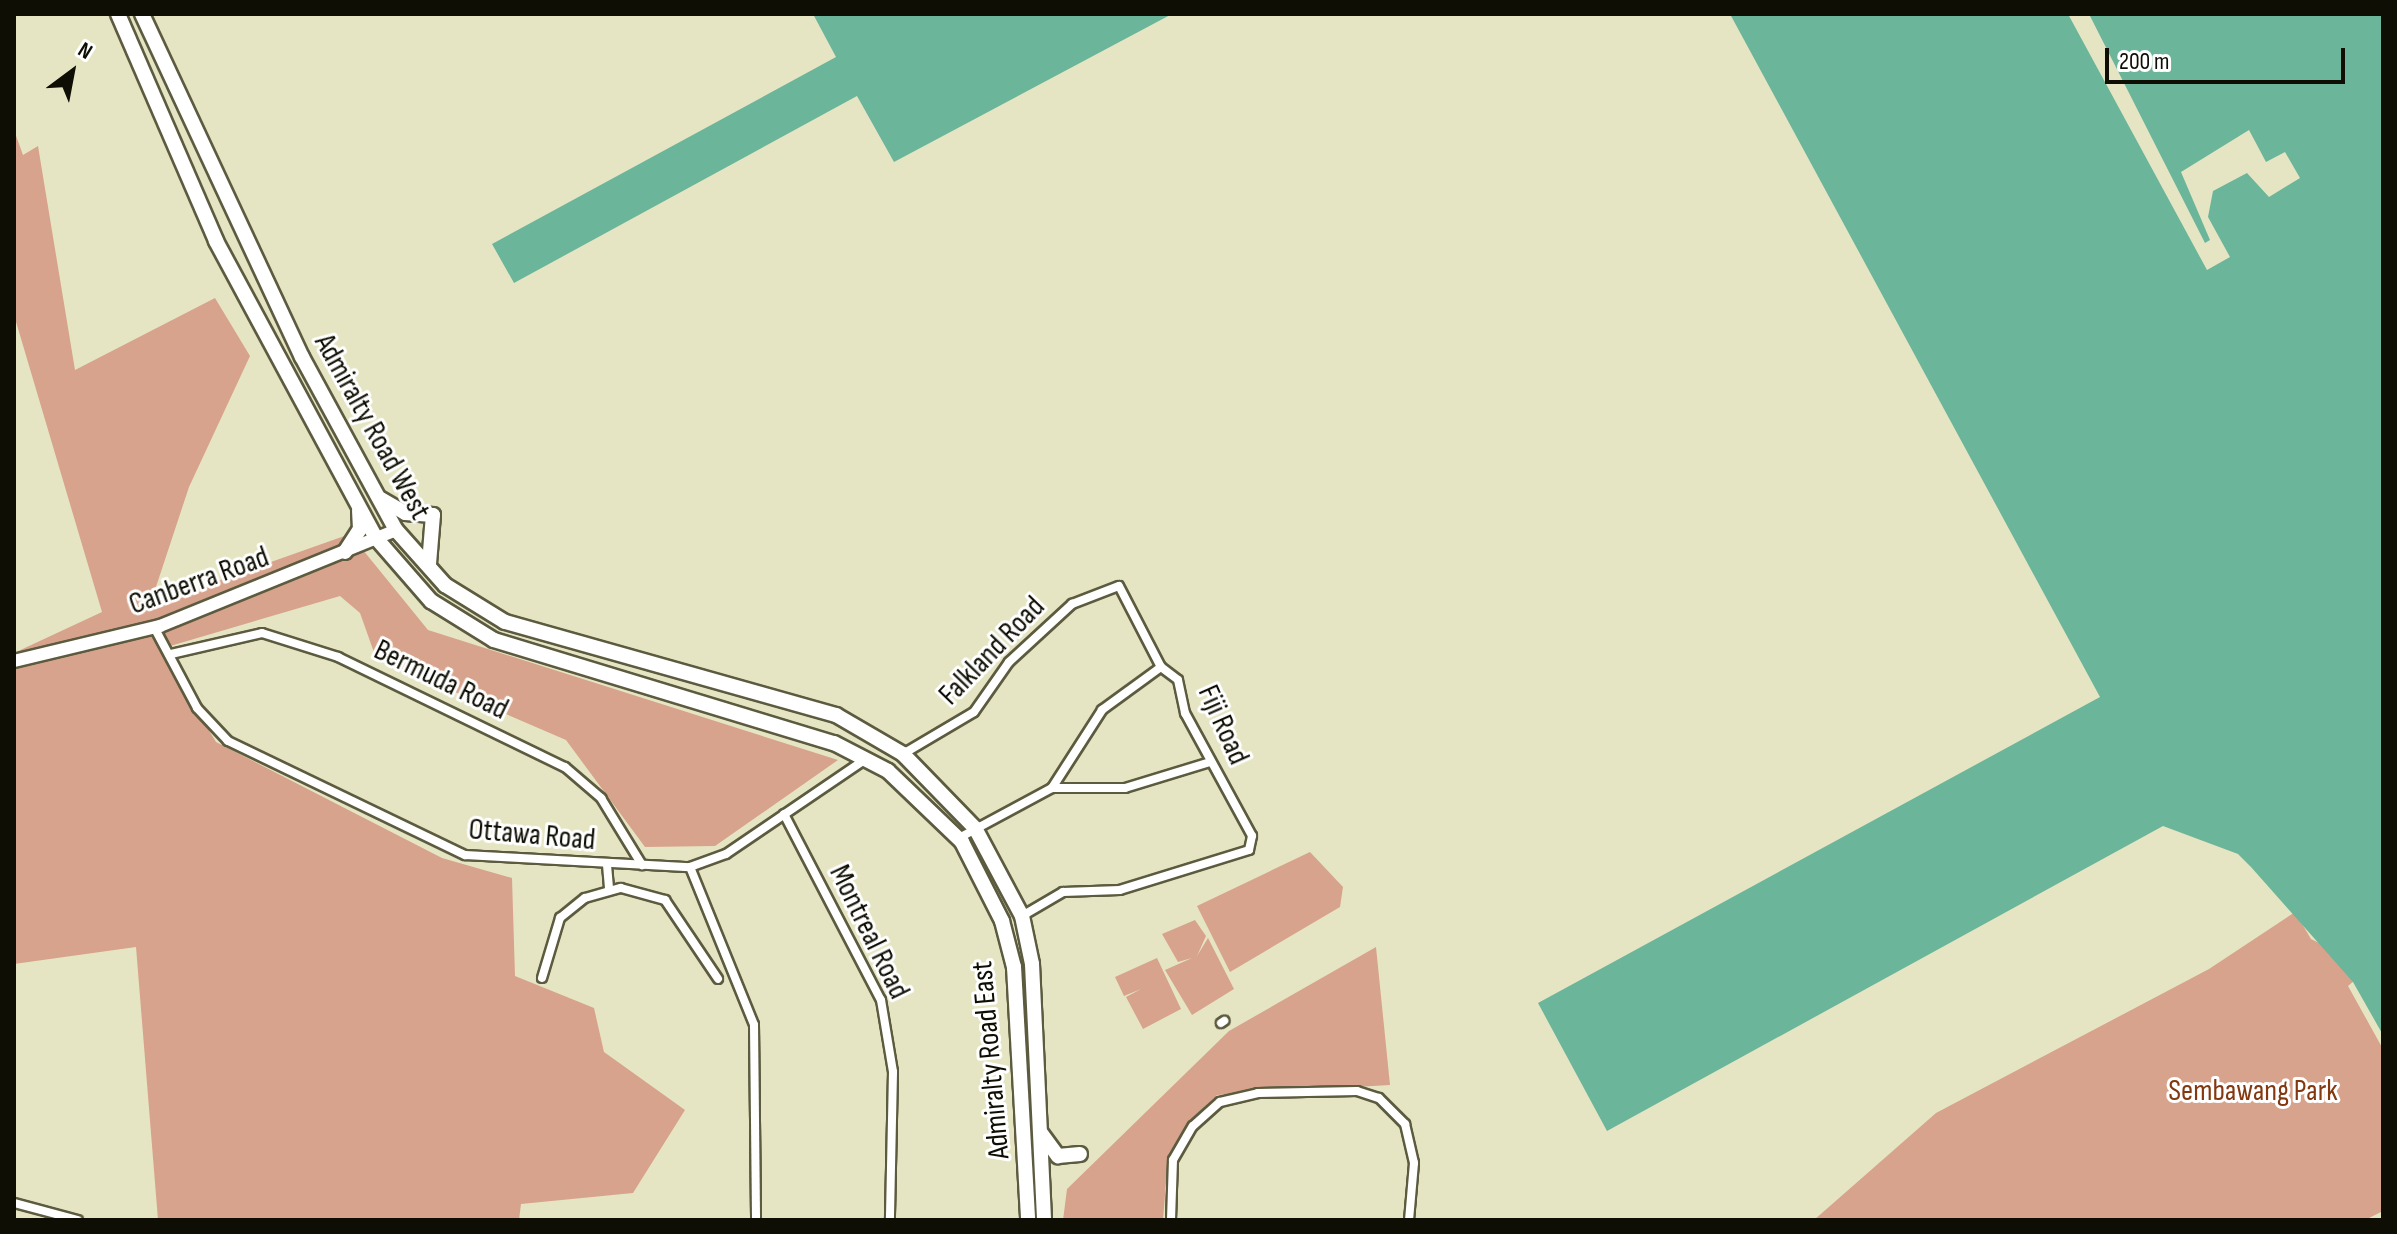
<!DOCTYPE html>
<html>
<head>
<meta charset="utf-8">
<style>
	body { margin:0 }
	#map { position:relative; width:2397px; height:1234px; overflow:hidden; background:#e5e5c4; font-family:"Sofia Sans Condensed",sans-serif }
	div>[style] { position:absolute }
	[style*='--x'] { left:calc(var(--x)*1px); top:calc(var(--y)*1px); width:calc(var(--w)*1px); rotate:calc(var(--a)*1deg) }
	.green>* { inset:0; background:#d7a38c }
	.water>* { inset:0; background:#6bb59a }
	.pier>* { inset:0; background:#e5e5c4 }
	.roads { filter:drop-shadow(2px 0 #5c5b3f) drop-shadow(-2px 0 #5c5b3f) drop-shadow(0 2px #5c5b3f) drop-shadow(0 -2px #5c5b3f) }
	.minor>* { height:8px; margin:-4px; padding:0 4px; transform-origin:4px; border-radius:4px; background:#fff }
	.secondary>* { height:12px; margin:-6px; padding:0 6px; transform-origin:6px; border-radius:6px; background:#fff }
	.primary>* { height:14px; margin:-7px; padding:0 7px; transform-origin:7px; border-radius:7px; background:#fff }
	span { translate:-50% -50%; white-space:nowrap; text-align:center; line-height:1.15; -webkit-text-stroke:6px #fff; paint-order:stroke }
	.street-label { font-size:30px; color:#0e0e04 }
	.park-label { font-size:30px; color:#833810 }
	.frame { position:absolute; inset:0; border:16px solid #0e0e04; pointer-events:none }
	.north { position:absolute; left:32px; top:32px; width:80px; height:80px; -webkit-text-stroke:6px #fff; paint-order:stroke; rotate:32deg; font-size:22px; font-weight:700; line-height:32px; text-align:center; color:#0e0e04 }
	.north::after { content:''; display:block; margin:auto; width:28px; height:36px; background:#0e0e04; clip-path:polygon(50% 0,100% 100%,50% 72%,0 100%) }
	.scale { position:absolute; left:2105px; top:48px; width:240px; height:36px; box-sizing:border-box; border:4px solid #0e0e04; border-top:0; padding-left:10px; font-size:24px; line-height:28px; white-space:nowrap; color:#0e0e04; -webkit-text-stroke:6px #fff; paint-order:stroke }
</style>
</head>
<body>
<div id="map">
	<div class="green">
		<div style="clip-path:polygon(14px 130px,23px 155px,38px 146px,75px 370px,215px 298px,250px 356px,189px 487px,150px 605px,350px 534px,428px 630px,838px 760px,715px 846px,645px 847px,566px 740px,376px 658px,360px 613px,340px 596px,160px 649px,216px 742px,442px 858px,512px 878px,515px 976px,594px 1008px,604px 1052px,685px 1110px,633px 1193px,521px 1204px,519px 1220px,158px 1220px,136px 947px,14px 964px,14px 653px,102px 612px,14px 315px)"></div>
		<div style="clip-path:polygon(1310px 852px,1343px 887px,1340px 907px,1230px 972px,1197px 906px)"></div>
		<div style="clip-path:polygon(2295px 912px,2311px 939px,2369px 968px,2348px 986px,2383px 1049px,2383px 1211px,2365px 1220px,1814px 1220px,1936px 1113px,2209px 969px)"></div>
		<div style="clip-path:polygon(1195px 920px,1206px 936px,1197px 956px,1208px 938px,1234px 989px,1192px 1015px,1165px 970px,1192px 958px,1178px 962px,1162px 934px)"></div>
		<div style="clip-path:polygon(1376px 947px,1390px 1085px,1217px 1095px,1189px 1121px,1168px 1157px,1163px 1220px,1063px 1220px,1067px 1189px,1229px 1031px)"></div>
		<div style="clip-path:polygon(1157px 958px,1181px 1009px,1143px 1029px,1126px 997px,1141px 989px,1124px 996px,1115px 977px)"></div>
	</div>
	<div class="water">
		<div style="clip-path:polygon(813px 14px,1172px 14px,894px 162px,857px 96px,514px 283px,492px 244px,836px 57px)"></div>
		<div style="clip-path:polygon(1730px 14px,2383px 14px,2383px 1035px,2353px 982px,2251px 867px,2238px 854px,2163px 826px,1607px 1131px,1538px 1003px,2100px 697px)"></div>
	</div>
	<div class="pier">
		<div style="clip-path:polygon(2068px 14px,2089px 14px,2205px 243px,2210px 240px,2181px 172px,2249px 130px,2266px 162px,2285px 152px,2300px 178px,2269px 197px,2247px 173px,2213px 191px,2208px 217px,2230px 257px,2207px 270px)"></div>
	</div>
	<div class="roads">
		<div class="minor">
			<div style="--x:154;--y:627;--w:92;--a:62"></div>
			<div style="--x:197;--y:708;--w:45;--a:46.8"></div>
			<div style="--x:228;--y:741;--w:263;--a:25.7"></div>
			<div style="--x:465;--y:855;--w:225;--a:3.1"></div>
			<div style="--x:690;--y:867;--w:38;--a:-20"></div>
			<div style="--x:726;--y:854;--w:171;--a:-34.2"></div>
			<div style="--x:171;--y:654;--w:93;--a:-13"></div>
			<div style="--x:262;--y:633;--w:80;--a:17.5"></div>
			<div style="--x:338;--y:657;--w:252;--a:25.9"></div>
			<div style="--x:565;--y:767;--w:48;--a:40.7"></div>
			<div style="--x:601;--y:798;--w:79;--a:58.5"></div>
			<div style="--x:903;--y:754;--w:82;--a:-30.6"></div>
			<div style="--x:974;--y:712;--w:61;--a:-55"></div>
			<div style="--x:1009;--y:662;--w:86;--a:-42.6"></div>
			<div style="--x:1072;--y:604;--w:50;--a:-21"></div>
			<div style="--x:1119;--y:586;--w:91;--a:62.6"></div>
			<div style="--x:1161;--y:667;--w:21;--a:37"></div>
			<div style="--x:1178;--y:680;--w:34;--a:78"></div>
			<div style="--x:1185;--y:713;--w:140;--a:61.4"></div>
			<div style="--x:1252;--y:836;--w:14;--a:102"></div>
			<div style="--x:1249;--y:850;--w:135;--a:162.8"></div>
			<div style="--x:1120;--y:890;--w:57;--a:178"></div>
			<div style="--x:1063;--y:892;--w:48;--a:149.7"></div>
			<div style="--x:1052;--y:788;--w:73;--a:0"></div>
			<div style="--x:1125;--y:788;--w:89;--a:-17"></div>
			<div style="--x:784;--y:814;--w:210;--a:62.5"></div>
			<div style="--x:881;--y:1000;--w:73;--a:80.5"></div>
			<div style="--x:893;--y:1072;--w:148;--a:91.2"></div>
			<div style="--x:959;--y:838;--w:106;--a:-28.3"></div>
			<div style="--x:1052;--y:788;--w:93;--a:-57.3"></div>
			<div style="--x:1102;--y:710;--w:73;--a:-36.1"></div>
			<div style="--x:607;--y:865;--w:25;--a:85"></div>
			<div style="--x:690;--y:867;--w:170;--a:67.9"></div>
			<div style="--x:754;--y:1025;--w:195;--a:89.4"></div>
			<div style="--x:542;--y:978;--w:63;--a:-73.3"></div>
			<div style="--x:560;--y:918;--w:32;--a:-39"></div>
			<div style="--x:585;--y:898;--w:37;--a:-16"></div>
			<div style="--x:621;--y:888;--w:46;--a:15.3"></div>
			<div style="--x:665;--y:900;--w:95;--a:56.1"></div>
			<div style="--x:1221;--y:1023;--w:4;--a:-34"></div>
			<div style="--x:14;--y:1203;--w:66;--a:14.9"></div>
			<div style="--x:1171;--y:1220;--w:60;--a:-88.1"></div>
			<div style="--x:1173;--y:1160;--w:39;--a:-60"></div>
			<div style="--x:1193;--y:1126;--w:36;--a:-42"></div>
			<div style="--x:1220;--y:1102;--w:39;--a:-13"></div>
			<div style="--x:1258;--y:1093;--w:99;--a:-1.2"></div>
			<div style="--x:1357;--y:1091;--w:23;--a:18"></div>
			<div style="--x:1379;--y:1098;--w:37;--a:45"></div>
			<div style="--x:1405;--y:1124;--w:40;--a:77"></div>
			<div style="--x:1414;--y:1163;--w:57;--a:95"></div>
		</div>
		<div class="secondary">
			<div style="--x:14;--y:661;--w:150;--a:-13.5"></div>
			<div style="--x:160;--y:626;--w:255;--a:-22.1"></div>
		</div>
		<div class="primary">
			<div style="--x:118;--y:14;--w:247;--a:66.6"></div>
			<div style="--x:216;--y:241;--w:337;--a:61.7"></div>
			<div style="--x:376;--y:538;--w:84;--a:48.9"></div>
			<div style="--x:431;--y:601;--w:74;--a:31.8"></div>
			<div style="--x:494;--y:640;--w:355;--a:16.9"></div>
			<div style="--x:834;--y:743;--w:61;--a:27.4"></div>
			<div style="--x:888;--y:771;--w:103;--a:43.8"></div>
			<div style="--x:962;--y:842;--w:89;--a:63.1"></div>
			<div style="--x:1002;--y:921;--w:48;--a:75.4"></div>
			<div style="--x:1014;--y:967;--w:253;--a:86.8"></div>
			<div style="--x:142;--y:14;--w:378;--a:65"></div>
			<div style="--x:302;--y:357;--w:197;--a:61.5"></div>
			<div style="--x:396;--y:530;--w:74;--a:48.3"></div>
			<div style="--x:445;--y:585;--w:70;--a:31.7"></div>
			<div style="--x:505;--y:622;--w:344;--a:15.7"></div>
			<div style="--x:836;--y:715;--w:78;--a:30.2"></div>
			<div style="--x:903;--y:754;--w:103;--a:45.8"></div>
			<div style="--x:975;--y:828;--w:100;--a:61.9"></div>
			<div style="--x:1022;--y:916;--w:49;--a:78.2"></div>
			<div style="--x:1032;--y:964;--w:256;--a:87.3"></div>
			<div style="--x:381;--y:499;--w:28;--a:30"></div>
			<div style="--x:405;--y:513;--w:28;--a:4"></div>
			<div style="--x:433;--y:515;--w:49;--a:94.7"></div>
			<div style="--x:345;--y:552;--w:27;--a:-57"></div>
			<div style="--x:360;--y:529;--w:18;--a:-93"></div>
			<div style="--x:1041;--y:1133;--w:29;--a:54"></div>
			<div style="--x:1058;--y:1156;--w:22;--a:-5"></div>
		</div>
	</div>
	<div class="street-label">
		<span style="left:372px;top:427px;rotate:61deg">Admiralty Road West</span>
		<span style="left:199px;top:581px;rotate:-20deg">Canberra Road</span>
		<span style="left:992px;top:651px;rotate:-46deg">Falkland Road</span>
		<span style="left:441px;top:680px;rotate:26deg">Bermuda Road</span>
		<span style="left:1223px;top:725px;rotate:66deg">Fiji Road</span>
		<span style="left:532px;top:835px;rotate:5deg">Ottawa Road</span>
		<span style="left:869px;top:932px;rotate:64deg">Montreal Road</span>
		<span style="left:991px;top:1060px;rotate:-95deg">Admiralty Road East</span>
	</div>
	<div class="park-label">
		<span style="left:2253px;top:1091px">Sembawang Park</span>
	</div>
	<div class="frame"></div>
	<div class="north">N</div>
	<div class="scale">200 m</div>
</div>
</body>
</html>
